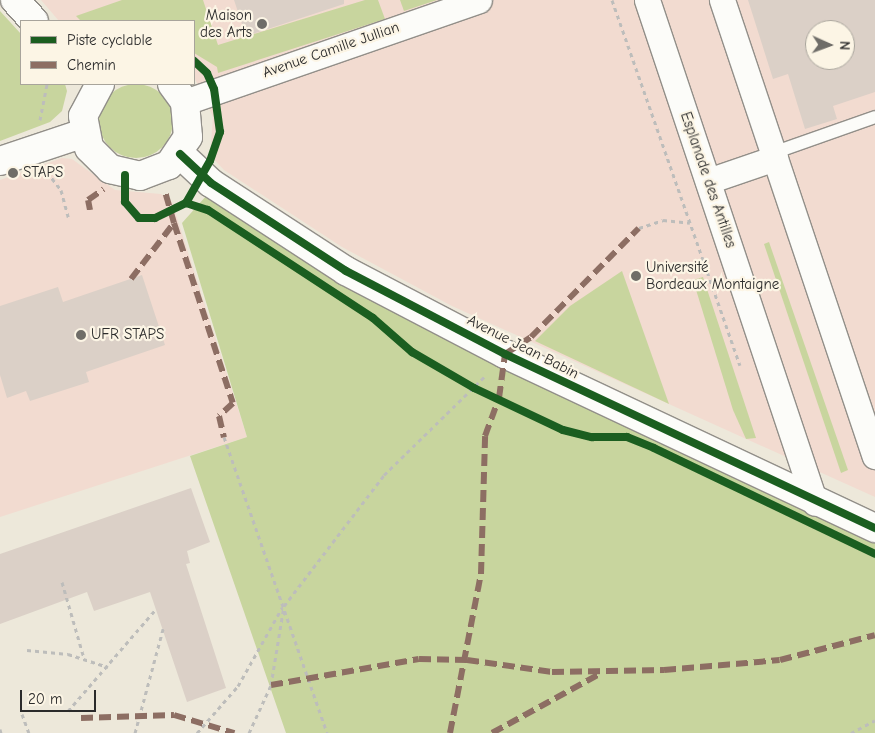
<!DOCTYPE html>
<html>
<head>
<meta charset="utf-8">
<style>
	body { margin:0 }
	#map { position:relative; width:875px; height:733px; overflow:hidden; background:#ede8da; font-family:"Comic Neue",sans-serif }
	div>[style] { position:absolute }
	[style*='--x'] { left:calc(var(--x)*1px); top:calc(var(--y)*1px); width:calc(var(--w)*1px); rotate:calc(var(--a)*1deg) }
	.built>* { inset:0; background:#f2dbd0 }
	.green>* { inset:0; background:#c8d59e }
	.round { border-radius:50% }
	.building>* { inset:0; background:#dbd0c7 }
	.path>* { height:3px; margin-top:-1.5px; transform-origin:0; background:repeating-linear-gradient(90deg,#bdbdbb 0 4px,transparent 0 8px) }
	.roads { filter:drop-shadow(1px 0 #928f89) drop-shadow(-1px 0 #928f89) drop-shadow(0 1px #928f89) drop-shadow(0 -1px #928f89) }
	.lane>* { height:12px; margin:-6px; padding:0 6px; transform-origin:6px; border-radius:6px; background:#fcfcf9 }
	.street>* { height:25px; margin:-12.5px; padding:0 12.5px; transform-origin:12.5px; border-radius:12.5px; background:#fcfcf9 }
	.secondary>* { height:28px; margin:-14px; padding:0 14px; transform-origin:14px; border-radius:14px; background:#fcfcf9 }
	.quiet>* { height:6px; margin-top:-3px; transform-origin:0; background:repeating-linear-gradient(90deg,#8d6e63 0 12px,transparent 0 18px) }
	.cycleway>* { height:8px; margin:-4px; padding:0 4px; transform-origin:4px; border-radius:4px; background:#1b5e20 }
	.dots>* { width:14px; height:14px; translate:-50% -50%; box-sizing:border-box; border:2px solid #fcf5e5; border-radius:50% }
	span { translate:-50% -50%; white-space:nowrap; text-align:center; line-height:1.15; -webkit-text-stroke:4.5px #fcf5e5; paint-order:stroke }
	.poi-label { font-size:15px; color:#2b2b2b }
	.right { translate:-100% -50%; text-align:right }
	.left { translate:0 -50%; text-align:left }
	.street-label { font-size:15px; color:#2b2b2b }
	.legend { position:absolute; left:20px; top:20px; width:175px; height:65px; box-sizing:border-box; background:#fcf5e5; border:1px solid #a8a49b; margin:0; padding:6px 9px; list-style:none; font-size:15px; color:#2b2b2b }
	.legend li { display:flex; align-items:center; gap:10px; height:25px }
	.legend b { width:25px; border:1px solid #a8a49b }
	.north { position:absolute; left:805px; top:20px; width:50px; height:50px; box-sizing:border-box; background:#fcf5e5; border:1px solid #a8a49b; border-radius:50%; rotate:92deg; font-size:14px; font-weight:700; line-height:20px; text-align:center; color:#2b2b2b }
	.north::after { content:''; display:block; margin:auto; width:18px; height:22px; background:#6f6d68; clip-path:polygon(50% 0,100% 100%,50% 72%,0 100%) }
	.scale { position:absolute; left:20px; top:690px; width:76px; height:22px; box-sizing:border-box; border:2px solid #2b2b2b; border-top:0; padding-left:6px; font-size:15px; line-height:18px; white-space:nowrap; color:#2b2b2b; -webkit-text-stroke:4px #fcf5e5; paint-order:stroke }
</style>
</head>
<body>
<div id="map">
	<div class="built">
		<div style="clip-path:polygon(evenodd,41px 0,875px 0,875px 497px,452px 306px,342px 247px,224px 170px,210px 155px,213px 117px,194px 77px,194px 21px,59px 21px,41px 0,815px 30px,845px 30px,845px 60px,815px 60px,815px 30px)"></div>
		<div style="clip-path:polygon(62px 158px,72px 159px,115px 190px,161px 194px,172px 202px,247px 437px,0 517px,0 180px)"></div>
	</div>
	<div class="green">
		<div style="clip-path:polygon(122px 0,203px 0,218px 45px,365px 0,378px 0,385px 19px,218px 73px,217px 67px,194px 53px,194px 21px,81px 21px,76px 16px)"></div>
		<div style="clip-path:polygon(400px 0,437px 0,404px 11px)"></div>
		<div style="clip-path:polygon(0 11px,21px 34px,21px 84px,65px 84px,67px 91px,62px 111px,50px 122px,0 141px)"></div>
		<div class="round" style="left:99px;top:84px;width:74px;height:74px"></div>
		<div style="clip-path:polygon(207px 195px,875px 537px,875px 733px,286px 733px,190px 456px,247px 437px,182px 223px)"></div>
		<div style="clip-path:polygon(769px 242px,848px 470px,841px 473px,764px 244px)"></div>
		<div style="clip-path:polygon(622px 271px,639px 319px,669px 404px,535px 341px,570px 306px)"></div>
		<div style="clip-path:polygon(703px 277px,756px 438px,746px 439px,733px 410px,693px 280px)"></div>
	</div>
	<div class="building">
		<div style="clip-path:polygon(234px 0,344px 0,344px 4px,246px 36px)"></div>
		<div style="clip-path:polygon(evenodd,748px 0,875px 0,875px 92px,833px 106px,837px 119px,805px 129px,788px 74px,773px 79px,748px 0,815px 30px,845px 30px,845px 60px,815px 60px,815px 30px)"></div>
		<div style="clip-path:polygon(142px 275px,165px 345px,86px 372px,89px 382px,30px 401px,26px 391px,7px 398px,0 375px,0 306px,58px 287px,63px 302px)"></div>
		<div style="clip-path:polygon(191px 488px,210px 542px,187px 551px,190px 563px,186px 564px,226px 688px,187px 702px,150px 592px,94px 611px,87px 592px,0 624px,0 554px)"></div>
	</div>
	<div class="path">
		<div style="--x:612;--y:0;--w:387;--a:70.7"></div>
		<div style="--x:40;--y:120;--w:37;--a:-79"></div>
		<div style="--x:47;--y:172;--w:23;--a:52"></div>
		<div style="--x:61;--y:190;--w:28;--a:75"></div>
		<div style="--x:639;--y:228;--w:25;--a:-18"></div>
		<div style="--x:663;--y:220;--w:27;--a:6"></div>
		<div style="--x:224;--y:437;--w:313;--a:70.8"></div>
		<div style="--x:62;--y:582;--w:79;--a:73.9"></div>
		<div style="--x:27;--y:650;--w:41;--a:5.6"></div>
		<div style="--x:68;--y:654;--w:42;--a:18"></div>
		<div style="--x:68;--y:711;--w:135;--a:-49.2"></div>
		<div style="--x:22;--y:714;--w:20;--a:70"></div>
		<div style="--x:0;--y:729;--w:4;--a:76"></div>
		<div style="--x:135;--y:733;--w:108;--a:-74.9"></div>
		<div style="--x:197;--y:733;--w:62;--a:-48.9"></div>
		<div style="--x:238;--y:686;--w:90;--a:-60.6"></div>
		<div style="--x:249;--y:733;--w:53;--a:-65.4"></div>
		<div style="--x:271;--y:685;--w:80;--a:-80.7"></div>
		<div style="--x:284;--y:606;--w:165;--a:-52.6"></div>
		<div style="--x:384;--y:475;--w:144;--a:-44.4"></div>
		<div style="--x:851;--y:733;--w:27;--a:-28"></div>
	</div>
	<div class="roads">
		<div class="lane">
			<div style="--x:773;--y:153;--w:108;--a:-19.4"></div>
		</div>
		<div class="street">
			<div style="--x:647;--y:0;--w:530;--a:71.53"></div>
			<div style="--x:722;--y:0;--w:481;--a:71.5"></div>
			<div style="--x:185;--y:102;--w:311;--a:-19.1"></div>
			<div style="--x:708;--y:181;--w:71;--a:-18.9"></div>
		</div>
		<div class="secondary">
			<div style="--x:15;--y:0;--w:28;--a:48"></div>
			<div style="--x:100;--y:84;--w:36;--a:118"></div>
			<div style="--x:83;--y:116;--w:33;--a:79"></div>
			<div style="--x:89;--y:148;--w:30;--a:45"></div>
			<div style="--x:110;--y:169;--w:31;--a:13"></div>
			<div style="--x:140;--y:176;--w:31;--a:-21"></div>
			<div style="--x:169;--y:165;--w:34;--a:-56"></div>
			<div style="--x:188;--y:137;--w:35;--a:-95"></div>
			<div style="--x:185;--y:102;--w:22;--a:-126"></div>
			<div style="--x:180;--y:154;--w:42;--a:43.1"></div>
			<div style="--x:211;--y:183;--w:161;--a:33.1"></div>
			<div style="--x:346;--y:271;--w:179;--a:27.6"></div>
			<div style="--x:505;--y:354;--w:409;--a:25.2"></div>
			<div style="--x:0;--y:161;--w:89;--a:-18.4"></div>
		</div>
	</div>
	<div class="quiet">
		<div style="--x:90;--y:210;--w:10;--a:-101"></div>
		<div style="--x:88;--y:200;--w:19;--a:-35"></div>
		<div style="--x:174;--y:223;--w:189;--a:71.9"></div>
		<div style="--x:233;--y:403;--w:19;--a:137"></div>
		<div style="--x:219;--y:416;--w:22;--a:77"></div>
		<div style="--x:131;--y:279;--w:71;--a:-52.5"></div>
		<div style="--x:174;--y:223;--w:33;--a:-106"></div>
		<div style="--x:271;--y:685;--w:150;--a:-10"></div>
		<div style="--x:419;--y:659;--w:48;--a:1.2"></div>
		<div style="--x:467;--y:660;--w:86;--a:8"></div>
		<div style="--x:552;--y:672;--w:112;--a:-1"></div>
		<div style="--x:664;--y:670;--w:116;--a:-4.9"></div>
		<div style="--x:780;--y:660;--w:98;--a:-14.7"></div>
		<div style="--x:81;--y:718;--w:93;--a:-1.8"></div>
		<div style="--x:174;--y:715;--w:63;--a:16.7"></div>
		<div style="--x:450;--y:733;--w:162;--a:-79"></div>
		<div style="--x:481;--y:574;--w:138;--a:-88.3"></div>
		<div style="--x:485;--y:436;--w:40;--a:-69.8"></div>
		<div style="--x:499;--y:398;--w:44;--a:-82.2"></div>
		<div style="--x:505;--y:354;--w:31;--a:-33"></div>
		<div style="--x:531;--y:337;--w:153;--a:-45.3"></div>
		<div style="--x:492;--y:733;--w:124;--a:-28.8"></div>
	</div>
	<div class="cycleway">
		<div style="--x:180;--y:154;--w:42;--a:43.1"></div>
		<div style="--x:211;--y:183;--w:161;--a:33.1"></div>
		<div style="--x:346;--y:271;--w:179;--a:27.6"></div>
		<div style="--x:505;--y:354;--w:409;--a:25.2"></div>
		<div style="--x:125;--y:175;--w:27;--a:90"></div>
		<div style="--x:125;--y:202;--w:21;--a:49"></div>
		<div style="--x:139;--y:218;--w:16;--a:0"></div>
		<div style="--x:155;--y:218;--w:34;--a:-26"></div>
		<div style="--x:186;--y:203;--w:48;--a:-60.3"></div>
		<div style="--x:210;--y:161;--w:31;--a:-71"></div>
		<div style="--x:220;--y:132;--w:43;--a:-97.9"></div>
		<div style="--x:214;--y:89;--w:17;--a:-114"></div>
		<div style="--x:207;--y:73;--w:18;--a:-137"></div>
		<div style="--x:186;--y:203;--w:23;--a:18"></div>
		<div style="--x:208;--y:210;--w:197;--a:33.2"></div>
		<div style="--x:373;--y:318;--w:52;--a:41.1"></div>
		<div style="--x:412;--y:352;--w:72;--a:30.1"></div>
		<div style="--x:474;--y:388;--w:98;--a:25.3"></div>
		<div style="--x:563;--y:430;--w:30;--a:14"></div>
		<div style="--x:592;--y:437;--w:35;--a:0"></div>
		<div style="--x:627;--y:437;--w:29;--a:22"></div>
		<div style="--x:654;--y:448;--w:245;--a:25.6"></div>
	</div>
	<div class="dots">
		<div style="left:262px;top:24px;background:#6f6d68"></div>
		<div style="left:13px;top:173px;background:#6f6d68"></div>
		<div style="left:636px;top:276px;background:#6f6d68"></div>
		<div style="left:81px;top:335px;background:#6f6d68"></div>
	</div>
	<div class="poi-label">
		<span class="right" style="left:252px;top:24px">Maison<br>des Arts</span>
		<span class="left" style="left:23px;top:173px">STAPS</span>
		<span class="left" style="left:646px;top:276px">Université<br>Bordeaux Montaigne</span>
		<span class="left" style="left:91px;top:335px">UFR STAPS</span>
	</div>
	<div class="street-label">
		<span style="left:331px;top:50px;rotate:-19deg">Avenue Camille Jullian</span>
		<span style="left:708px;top:180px;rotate:71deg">Esplanade des Antilles</span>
		<span style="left:523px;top:347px;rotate:27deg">Avenue Jean Babin</span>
	</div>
	<ul class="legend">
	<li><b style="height:6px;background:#1b5e20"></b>Piste cyclable</li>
	<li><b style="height:6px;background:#8d6e63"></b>Chemin</li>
	</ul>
	<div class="north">N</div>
	<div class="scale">20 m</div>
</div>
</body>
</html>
